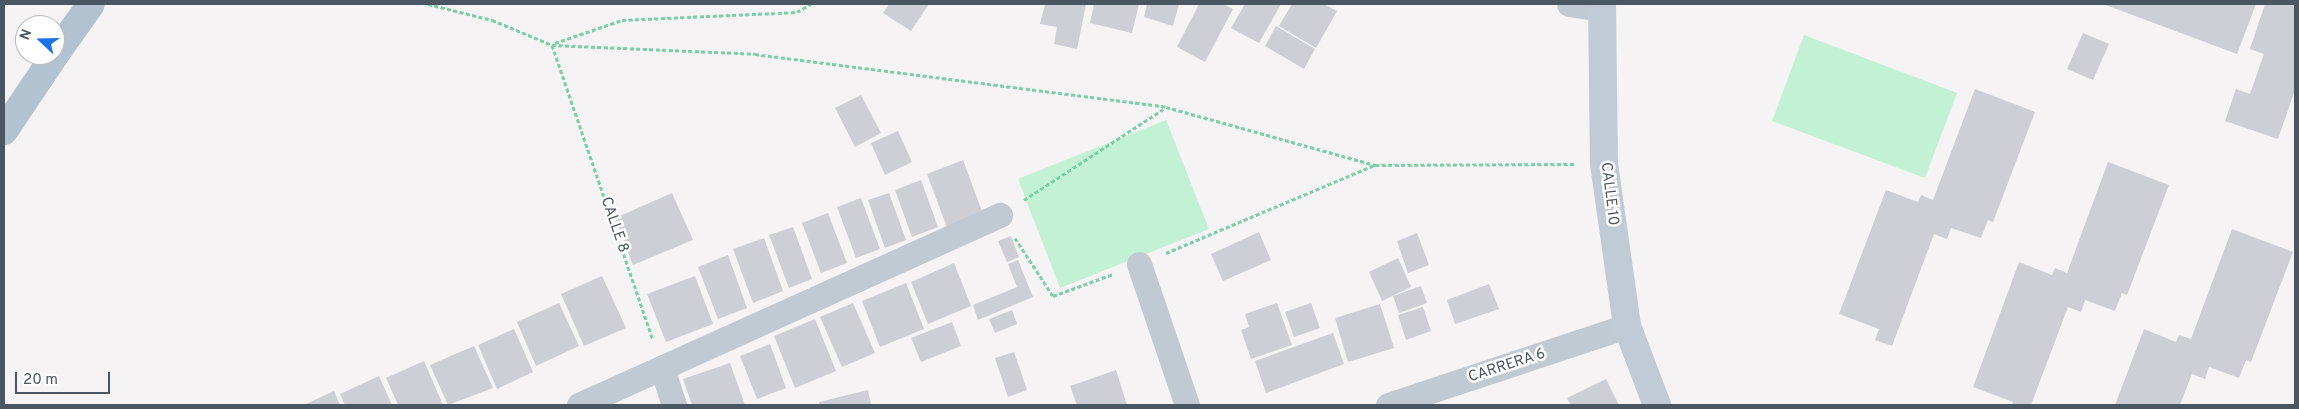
<!DOCTYPE html>
<html>
<head>
<meta charset="utf-8">
<style>
	body { margin:0 }
	#map { position:relative; width:2299px; height:409px; overflow:hidden; background:#f5f3f3; font-family:Overpass,sans-serif }
	div>[style] { position:absolute }
	[style*='--x'] { left:calc(var(--x)*1px); top:calc(var(--y)*1px); width:calc(var(--w)*1px); rotate:calc(var(--a)*1deg) }
	.green>* { inset:0; background:#c3f1d5 }
	.building>* { inset:0; background:#cdcfd5 }
	.path>* { height:3px; margin-top:-1.5px; transform-origin:0; background:repeating-linear-gradient(90deg,#7ad0a6 0 4px,transparent 0 6.5px) }
	.street>* { height:25px; margin:-12.5px; padding:0 12.5px; transform-origin:12.5px; border-radius:12.5px; background:#c1cad2 }
	.secondary>* { height:28px; margin:-14px; padding:0 14px; transform-origin:14px; border-radius:14px; background:#c1cbd6 }
	.primary>* { height:28px; margin:-14px; padding:0 14px; transform-origin:14px; border-radius:14px; background:#b3c2d1 }
	span { translate:-50% -50%; white-space:nowrap; text-align:center; line-height:1.15; -webkit-text-stroke:5px #fff; paint-order:stroke }
	.street-label { font-size:15px; color:#4a5661 }
	.frame { position:absolute; inset:0; border:5px solid #4a5661; pointer-events:none }
	.north { position:absolute; left:15px; top:15px; width:50px; height:50px; box-sizing:border-box; background:#fff; border:1px solid #b7bbc0; border-radius:50%; rotate:291deg; font-size:14px; font-weight:700; line-height:20px; text-align:center; color:#4a5661 }
	.north::after { content:''; display:block; margin:auto; width:18px; height:22px; background:#1a73e8; clip-path:polygon(50% 0,100% 100%,50% 72%,0 100%) }
	.scale { position:absolute; left:15px; top:372px; width:95px; height:22px; box-sizing:border-box; border:2px solid #4a5661; border-top:0; padding-left:6px; font-size:15px; line-height:18px; white-space:nowrap; color:#4a5661; -webkit-text-stroke:4px #fff; paint-order:stroke }
</style>
</head>
<body>
<div id="map">
	<div class="green">
		<div style="clip-path:polygon(1804px 35px,1957px 93px,1925px 178px,1772px 121px)"></div>
		<div style="clip-path:polygon(1166px 120px,1209px 229px,1060px 288px,1018px 179px)"></div>
	</div>
	<div class="building">
		<div style="clip-path:polygon(889px 4px,929px 4px,911px 31px,883px 13px)"></div>
		<div style="clip-path:polygon(1045px 4px,1086px 4px,1077px 49px,1054px 44px,1057px 27px,1040px 24px)"></div>
		<div style="clip-path:polygon(1094px 4px,1139px 4px,1132px 33px,1090px 23px)"></div>
		<div style="clip-path:polygon(1147px 4px,1179px 4px,1173px 26px,1144px 17px)"></div>
		<div style="clip-path:polygon(1199px 4px,1223px 4px,1233px 9px,1205px 62px,1177px 47px)"></div>
		<div style="clip-path:polygon(1245px 4px,1281px 4px,1259px 43px,1231px 28px)"></div>
		<div style="clip-path:polygon(1292px 4px,1324px 4px,1337px 11px,1316px 48px,1279px 26px)"></div>
		<div style="clip-path:polygon(2103px 4px,2256px 4px,2237px 54px)"></div>
		<div style="clip-path:polygon(2265px 4px,2295px 4px,2295px 90px,2278px 139px,2225px 121px,2236px 89px,2250px 94px,2264px 54px,2250px 49px)"></div>
		<div style="clip-path:polygon(1276px 26px,1315px 49px,1304px 69px,1265px 46px)"></div>
		<div style="clip-path:polygon(2083px 33px,2109px 44px,2093px 80px,2067px 69px)"></div>
		<div style="clip-path:polygon(1975px 89px,2035px 112px,1993px 222px,1988px 220px,1981px 238px,1951px 228px,1947px 239px,1934px 234px,1892px 346px,1875px 340px,1879px 329px,1839px 314px,1886px 190px,1918px 202px,1921px 195px,1933px 200px)"></div>
		<div style="clip-path:polygon(861px 95px,881px 133px,855px 147px,835px 108px)"></div>
		<div style="clip-path:polygon(898px 131px,912px 162px,885px 175px,871px 143px)"></div>
		<div style="clip-path:polygon(963px 160px,984px 217px,948px 230px,927px 174px)"></div>
		<div style="clip-path:polygon(2108px 162px,2169px 185px,2127px 295px,2122px 293px,2115px 311px,2085px 300px,2081px 312px,2068px 307px,2031px 405px,2012px 405px,2013px 402px,1973px 387px,2019px 262px,2052px 275px,2055px 268px,2067px 273px)"></div>
		<div style="clip-path:polygon(921px 180px,938px 227px,912px 237px,895px 190px)"></div>
		<div style="clip-path:polygon(672px 193px,693px 240px,633px 265px,615px 218px)"></div>
		<div style="clip-path:polygon(889px 193px,906px 240px,885px 248px,868px 200px)"></div>
		<div style="clip-path:polygon(861px 198px,880px 249px,856px 258px,837px 207px)"></div>
		<div style="clip-path:polygon(828px 213px,847px 263px,821px 273px,802px 223px)"></div>
		<div style="clip-path:polygon(793px 227px,812px 279px,789px 288px,769px 235px)"></div>
		<div style="clip-path:polygon(2232px 229px,2293px 252px,2251px 362px,2246px 360px,2239px 378px,2209px 367px,2205px 379px,2192px 374px,2180px 405px,2115px 405px,2144px 329px,2176px 342px,2179px 335px,2191px 339px)"></div>
		<div style="clip-path:polygon(1259px 232px,1271px 260px,1223px 281px,1211px 254px)"></div>
		<div style="clip-path:polygon(1417px 233px,1429px 265px,1408px 273px,1397px 241px)"></div>
		<div style="clip-path:polygon(1011px 236px,1019px 257px,1007px 262px,998px 241px)"></div>
		<div style="clip-path:polygon(764px 238px,783px 291px,753px 303px,733px 249px)"></div>
		<div style="clip-path:polygon(728px 255px,747px 308px,718px 319px,698px 267px)"></div>
		<div style="clip-path:polygon(1398px 258px,1411px 287px,1382px 301px,1369px 272px)"></div>
		<div style="clip-path:polygon(1018px 260px,1033px 297px,978px 320px,973px 305px,1017px 287px,1008px 264px)"></div>
		<div style="clip-path:polygon(954px 263px,971px 306px,928px 324px,911px 282px)"></div>
		<div style="clip-path:polygon(602px 276px,626px 328px,584px 346px,561px 294px)"></div>
		<div style="clip-path:polygon(695px 276px,713px 324px,666px 342px,647px 294px)"></div>
		<div style="clip-path:polygon(906px 283px,924px 329px,880px 347px,862px 301px)"></div>
		<div style="clip-path:polygon(1489px 284px,1499px 309px,1455px 324px,1447px 300px)"></div>
		<div style="clip-path:polygon(1421px 286px,1427px 303px,1399px 313px,1393px 296px)"></div>
		<div style="clip-path:polygon(559px 303px,579px 346px,536px 366px,517px 322px)"></div>
		<div style="clip-path:polygon(853px 303px,875px 353px,842px 367px,820px 317px)"></div>
		<div style="clip-path:polygon(1277px 303px,1292px 345px,1251px 359px,1241px 330px,1249px 327px,1245px 314px)"></div>
		<div style="clip-path:polygon(1311px 303px,1320px 328px,1294px 337px,1285px 312px)"></div>
		<div style="clip-path:polygon(1380px 304px,1394px 348px,1348px 362px,1335px 318px)"></div>
		<div style="clip-path:polygon(1423px 307px,1431px 331px,1406px 340px,1398px 315px)"></div>
		<div style="clip-path:polygon(1012px 310px,1017px 324px,995px 333px,989px 319px)"></div>
		<div style="clip-path:polygon(815px 319px,836px 371px,795px 388px,774px 336px)"></div>
		<div style="clip-path:polygon(952px 322px,961px 346px,921px 362px,911px 338px)"></div>
		<div style="clip-path:polygon(514px 329px,533px 372px,497px 389px,478px 345px)"></div>
		<div style="clip-path:polygon(1333px 333px,1344px 364px,1266px 393px,1255px 361px)"></div>
		<div style="clip-path:polygon(770px 344px,786px 388px,757px 399px,740px 356px)"></div>
		<div style="clip-path:polygon(474px 346px,493px 388px,448px 405px,430px 365px)"></div>
		<div style="clip-path:polygon(1014px 352px,1027px 390px,1008px 397px,995px 358px)"></div>
		<div style="clip-path:polygon(424px 361px,443px 405px,398px 405px,386px 378px)"></div>
		<div style="clip-path:polygon(730px 363px,745px 405px,692px 405px,683px 379px)"></div>
		<div style="clip-path:polygon(1116px 370px,1127px 405px,1077px 405px,1070px 386px)"></div>
		<div style="clip-path:polygon(379px 376px,392px 405px,345px 405px,340px 394px)"></div>
		<div style="clip-path:polygon(1606px 379px,1619px 405px,1571px 405px,1567px 398px)"></div>
		<div style="clip-path:polygon(868px 390px,871px 405px,819px 405px,819px 402px)"></div>
		<div style="clip-path:polygon(334px 391px,340px 405px,304px 405px)"></div>
	</div>
	<div class="path">
		<div style="--x:428;--y:4;--w:66;--a:14"></div>
		<div style="--x:492;--y:20;--w:65;--a:22.6"></div>
		<div style="--x:552;--y:45;--w:203;--a:2.5"></div>
		<div style="--x:755;--y:54;--w:414;--a:7.3"></div>
		<div style="--x:1166;--y:107;--w:217;--a:15.5"></div>
		<div style="--x:1375;--y:165;--w:199;--a:-0.3"></div>
		<div style="--x:555;--y:43;--w:71;--a:-18.9"></div>
		<div style="--x:622;--y:20;--w:175;--a:-2.6"></div>
		<div style="--x:797;--y:12;--w:16;--a:-30"></div>
		<div style="--x:552;--y:45;--w:312;--a:71.1"></div>
		<div style="--x:1024;--y:200;--w:168;--a:-33.1"></div>
		<div style="--x:1015;--y:238;--w:69;--a:56.8"></div>
		<div style="--x:1053;--y:296;--w:64;--a:-20.1"></div>
		<div style="--x:1166;--y:253;--w:226;--a:-22.9"></div>
	</div>
	<div class="street">
		<div style="--x:1569;--y:4;--w:33;--a:9"></div>
		<div style="--x:1139;--y:264;--w:149;--a:71.2"></div>
		<div style="--x:662;--y:368;--w:39;--a:72"></div>
		<div style="--x:579;--y:405;--w:462;--a:-24.3"></div>
		<div style="--x:1388;--y:405;--w:252;--a:-18.3"></div>
	</div>
	<div class="secondary">
		<div style="--x:1602;--y:4;--w:160;--a:89.3"></div>
		<div style="--x:1604;--y:164;--w:164;--a:81.9"></div>
		<div style="--x:1627;--y:326;--w:85;--a:69.2"></div>
	</div>
	<div class="primary">
		<div style="--x:55;--y:55;--w:62;--a:-54.8"></div>
		<div style="--x:4;--y:131;--w:92;--a:-56.1"></div>
	</div>
	<div class="street-label">
		<span style="left:1609px;top:194px;rotate:83deg">CALLE 10</span>
		<span style="left:614px;top:225px;rotate:71deg">CALLE 8</span>
		<span style="left:1507px;top:366px;rotate:-18deg">CARRERA 6</span>
	</div>
	<div class="frame"></div>
	<div class="north">N</div>
	<div class="scale">20 m</div>
</div>
</body>
</html>
